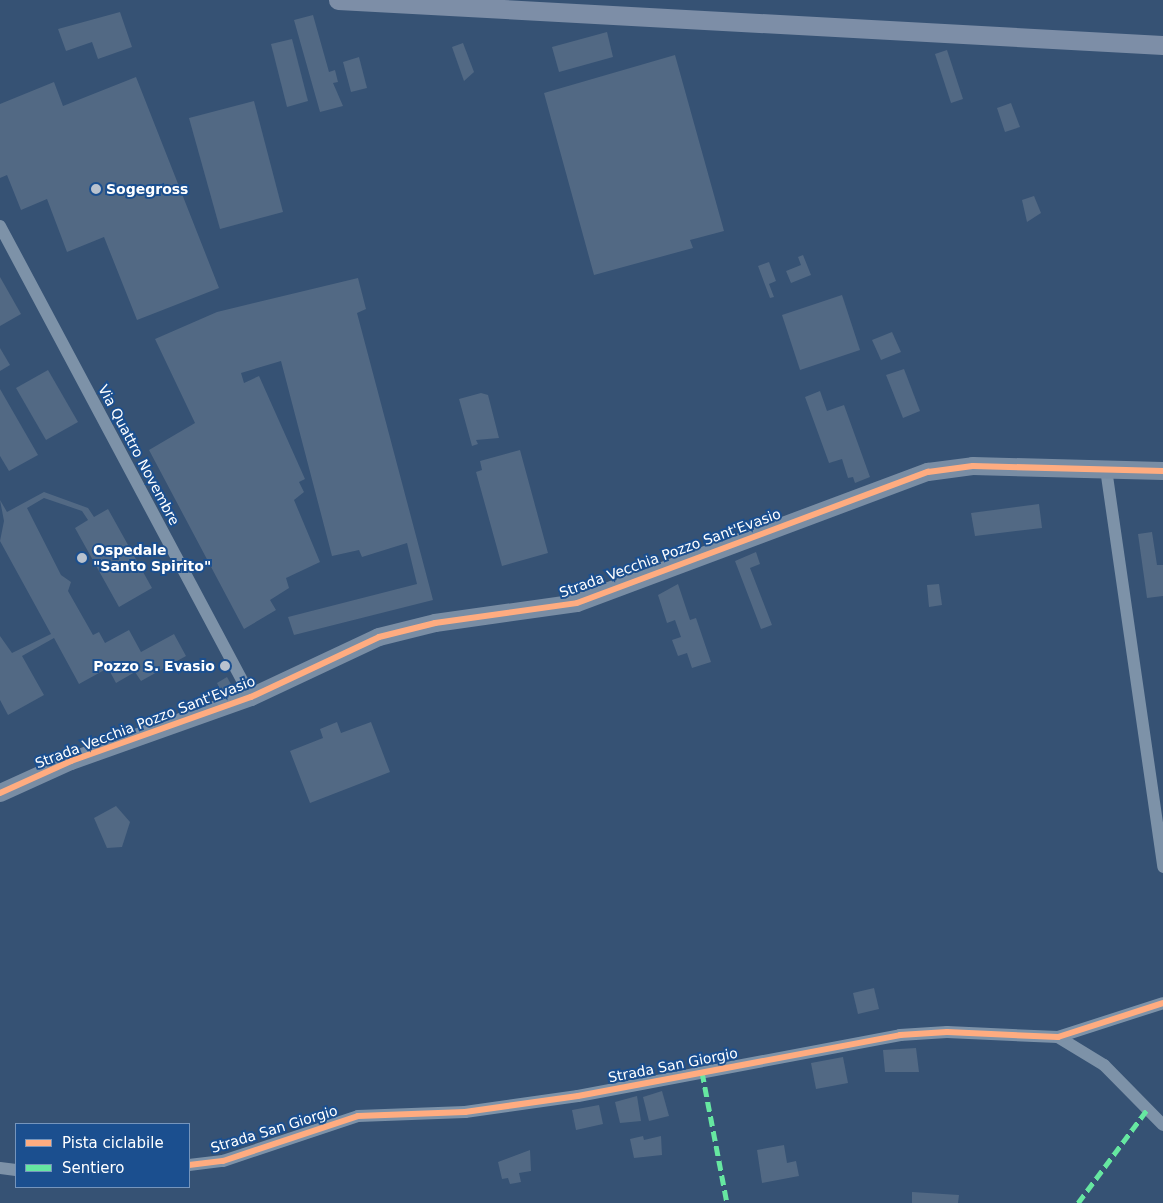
<!DOCTYPE html>
<html>
<head>
<meta charset="utf-8">
<style>
	body { margin:0 }
	#map { position:relative; width:1163px; height:1203px; overflow:hidden; background:#365274; font-family:"DejaVu Sans",sans-serif }
	div>[style] { position:absolute }
	[style*='--x'] { left:calc(var(--x)*1px); top:calc(var(--y)*1px); width:calc(var(--w)*1px); rotate:calc(var(--a)*1deg) }
	.building>* { inset:0; background:#526984 }
	.street>* { height:12px; margin:-6px; padding:0 6px; transform-origin:6px; border-radius:6px; background:#7d92a8 }
	.secondary>* { height:18px; margin:-9px; padding:0 9px; transform-origin:9px; border-radius:9px; background:#798da4 }
	.primary>* { height:19px; margin:-9.5px; padding:0 9.5px; transform-origin:9.5px; border-radius:9.5px; background:#7d8ea7 }
	.quiet>* { height:5px; margin-top:-2.5px; transform-origin:0; background:repeating-linear-gradient(90deg,#66e7a1 0 10px,transparent 0 15px) }
	.cycleway>* { height:6px; margin:-3px; padding:0 3px; transform-origin:3px; border-radius:3px; background:#ffac80 }
	.dots>* { width:14px; height:14px; translate:-50% -50%; box-sizing:border-box; border:2px solid #1b4f8f; border-radius:50% }
	span { translate:-50% -50%; white-space:nowrap; text-align:center; line-height:1.15; -webkit-text-stroke:4px #1b4f8f; paint-order:stroke }
	.poi-label { font-size:14px; color:#fff; font-weight:700 }
	.left { translate:0 -50%; text-align:left }
	.right { translate:-100% -50%; text-align:right }
	.street-label { font-size:14px; color:#fff }
	.legend { position:absolute; left:15px; top:1123px; width:175px; height:65px; box-sizing:border-box; background:#1b4f8f; border:1px solid #7695bc; margin:0; padding:6px 9px; list-style:none; font-size:15px; color:#fff }
	.legend li { display:flex; align-items:center; gap:10px; height:25px }
	.legend b { width:25px; border:1px solid #7695bc }
</style>
</head>
<body>
<div id="map">
	<div class="building">
		<div style="clip-path:polygon(120px 12px,132px 47px,98px 59px,92px 42px,66px 51px,58px 29px)"></div>
		<div style="clip-path:polygon(313px 15px,329px 72px,335px 70px,338px 82px,333px 83px,343px 106px,320px 112px,294px 20px)"></div>
		<div style="clip-path:polygon(607px 32px,613px 57px,559px 72px,552px 47px)"></div>
		<div style="clip-path:polygon(292px 39px,308px 101px,287px 107px,271px 44px)"></div>
		<div style="clip-path:polygon(463px 43px,474px 72px,464px 81px,452px 47px)"></div>
		<div style="clip-path:polygon(947px 50px,963px 99px,951px 103px,935px 54px)"></div>
		<div style="clip-path:polygon(675px 55px,724px 231px,690px 240px,693px 248px,594px 275px,544px 93px)"></div>
		<div style="clip-path:polygon(359px 57px,367px 88px,351px 92px,343px 62px)"></div>
		<div style="clip-path:polygon(136px 77px,219px 288px,137px 320px,104px 237px,67px 252px,47px 199px,21px 210px,7px 175px,0 178px,0 104px,54px 82px,63px 106px)"></div>
		<div style="clip-path:polygon(254px 101px,283px 212px,220px 229px,189px 118px)"></div>
		<div style="clip-path:polygon(1011px 103px,1020px 127px,1005px 132px,997px 108px)"></div>
		<div style="clip-path:polygon(1034px 196px,1041px 213px,1027px 222px,1022px 200px)"></div>
		<div style="clip-path:polygon(803px 255px,811px 275px,791px 283px,786px 271px,801px 265px,798px 257px)"></div>
		<div style="clip-path:polygon(769px 262px,776px 281px,769px 284px,774px 297px,770px 298px,758px 266px)"></div>
		<div style="clip-path:polygon(0 277px,21px 314px,0 326px)"></div>
		<div style="clip-path:polygon(358px 278px,366px 309px,357px 313px,433px 600px,294px 635px,288px 617px,417px 584px,407px 543px,362px 557px,359px 550px,332px 556px,281px 361px,241px 373px,244px 383px,259px 376px,305px 479px,299px 482px,304px 492px,294px 500px,320px 562px,286px 578px,289px 588px,270px 600px,276px 610px,244px 629px,149px 450px,195px 423px,155px 339px,217px 312px)"></div>
		<div style="clip-path:polygon(842px 295px,860px 350px,800px 370px,782px 315px)"></div>
		<div style="clip-path:polygon(892px 332px,901px 352px,881px 360px,872px 340px)"></div>
		<div style="clip-path:polygon(0 348px,10px 365px,0 371px)"></div>
		<div style="clip-path:polygon(904px 369px,920px 411px,903px 418px,886px 375px)"></div>
		<div style="clip-path:polygon(48px 370px,78px 422px,46px 440px,16px 388px)"></div>
		<div style="clip-path:polygon(0 389px,38px 455px,9px 471px,0 456px)"></div>
		<div style="clip-path:polygon(820px 391px,827px 411px,844px 405px,870px 477px,855px 483px,853px 477px,848px 478px,842px 459px,829px 463px,805px 397px)"></div>
		<div style="clip-path:polygon(481px 393px,488px 395px,499px 438px,476px 440px,478px 444px,472px 446px,459px 399px)"></div>
		<div style="clip-path:polygon(520px 450px,548px 553px,502px 566px,476px 472px,482px 470px,480px 461px)"></div>
		<div style="clip-path:polygon(44px 492px,88px 508px,94px 517px,108px 509px,152px 588px,119px 607px,75px 528px,88px 520px,82px 511px,44px 498px,27px 508px,61px 575px,71px 582px,68px 591px,93px 635px,99px 632px,105px 643px,129px 630px,141px 652px,174px 634px,186px 656px,141px 681px,135px 672px,116px 683px,108px 668px,79px 684px,54px 638px,22px 656px,44px 695px,8px 715px,0 700px,0 636px,12px 653px,51px 634px,0 541px,4px 521px,0 500px,7px 512px)"></div>
		<div style="clip-path:polygon(1039px 504px,1042px 528px,975px 536px,971px 513px)"></div>
		<div style="clip-path:polygon(1152px 532px,1157px 565px,1163px 565px,1163px 596px,1147px 598px,1138px 534px)"></div>
		<div style="clip-path:polygon(756px 552px,760px 564px,750px 568px,772px 625px,761px 629px,735px 561px)"></div>
		<div style="clip-path:polygon(678px 584px,690px 620px,696px 618px,711px 662px,692px 668px,687px 653px,678px 656px,672px 640px,681px 637px,675px 620px,667px 623px,658px 595px)"></div>
		<div style="clip-path:polygon(939px 584px,942px 605px,929px 607px,927px 585px)"></div>
		<div style="clip-path:polygon(227px 677px,232px 686px,221px 691px,217px 683px)"></div>
		<div style="clip-path:polygon(337px 722px,341px 733px,371px 722px,390px 772px,310px 803px,290px 751px,323px 738px,320px 729px)"></div>
		<div style="clip-path:polygon(116px 806px,130px 822px,122px 847px,107px 848px,94px 818px)"></div>
		<div style="clip-path:polygon(874px 988px,879px 1009px,858px 1014px,853px 993px)"></div>
		<div style="clip-path:polygon(916px 1048px,919px 1072px,885px 1072px,883px 1050px)"></div>
		<div style="clip-path:polygon(843px 1057px,848px 1083px,816px 1089px,811px 1063px)"></div>
		<div style="clip-path:polygon(662px 1091px,669px 1116px,649px 1121px,643px 1097px)"></div>
		<div style="clip-path:polygon(637px 1096px,641px 1121px,620px 1123px,615px 1102px)"></div>
		<div style="clip-path:polygon(599px 1105px,603px 1124px,576px 1130px,572px 1110px)"></div>
		<div style="clip-path:polygon(643px 1136px,644px 1140px,661px 1136px,662px 1155px,634px 1158px,630px 1139px)"></div>
		<div style="clip-path:polygon(784px 1145px,787px 1163px,796px 1161px,799px 1176px,762px 1183px,757px 1150px)"></div>
		<div style="clip-path:polygon(530px 1150px,531px 1171px,519px 1173px,521px 1182px,510px 1184px,508px 1178px,502px 1179px,498px 1162px)"></div>
		<div style="clip-path:polygon(912px 1192px,959px 1195px,958px 1203px,912px 1203px)"></div>
	</div>
	<div class="street">
		<div style="--x:0;--y:226;--w:534;--a:61.95"></div>
		<div style="--x:1106;--y:469;--w:402;--a:81.8"></div>
		<div style="--x:1058;--y:1037;--w:54;--a:31.3"></div>
		<div style="--x:1104;--y:1065;--w:84;--a:45.5"></div>
		<div style="--x:189;--y:1165;--w:34;--a:-7"></div>
		<div style="--x:223;--y:1161;--w:142;--a:-18.4"></div>
		<div style="--x:358;--y:1116;--w:107;--a:-2.1"></div>
		<div style="--x:465;--y:1112;--w:114;--a:-8.1"></div>
		<div style="--x:578;--y:1096;--w:328;--a:-10.7"></div>
		<div style="--x:900;--y:1035;--w:47;--a:-3.7"></div>
		<div style="--x:947;--y:1032;--w:111;--a:2.6"></div>
		<div style="--x:1058;--y:1037;--w:110;--a:-17.9"></div>
		<div style="--x:0;--y:1168;--w:16;--a:7"></div>
	</div>
	<div class="secondary">
		<div style="--x:0;--y:793;--w:78;--a:-24.3"></div>
		<div style="--x:71;--y:761;--w:191;--a:-19.6"></div>
		<div style="--x:251;--y:697;--w:141;--a:-25.1"></div>
		<div style="--x:379;--y:637;--w:58;--a:-14"></div>
		<div style="--x:435;--y:623;--w:143;--a:-8"></div>
		<div style="--x:577;--y:603;--w:375;--a:-20.5"></div>
		<div style="--x:928;--y:472;--w:45;--a:-7.6"></div>
		<div style="--x:973;--y:466;--w:190;--a:1.5"></div>
	</div>
	<div class="primary">
		<div style="--x:338;--y:0;--w:826;--a:3.12"></div>
	</div>
	<div class="quiet">
		<div style="--x:702;--y:1072;--w:133;--a:79.2"></div>
		<div style="--x:1078;--y:1203;--w:119;--a:-53.5"></div>
	</div>
	<div class="cycleway">
		<div style="--x:0;--y:793;--w:78;--a:-24.3"></div>
		<div style="--x:71;--y:761;--w:191;--a:-19.6"></div>
		<div style="--x:251;--y:697;--w:141;--a:-25.1"></div>
		<div style="--x:379;--y:637;--w:58;--a:-14"></div>
		<div style="--x:435;--y:623;--w:143;--a:-8"></div>
		<div style="--x:577;--y:603;--w:375;--a:-20.5"></div>
		<div style="--x:928;--y:472;--w:45;--a:-7.6"></div>
		<div style="--x:973;--y:466;--w:190;--a:1.5"></div>
		<div style="--x:189;--y:1165;--w:34;--a:-7"></div>
		<div style="--x:223;--y:1161;--w:142;--a:-18.4"></div>
		<div style="--x:358;--y:1116;--w:107;--a:-2.1"></div>
		<div style="--x:465;--y:1112;--w:114;--a:-8.1"></div>
		<div style="--x:578;--y:1096;--w:328;--a:-10.7"></div>
		<div style="--x:900;--y:1035;--w:47;--a:-3.7"></div>
		<div style="--x:947;--y:1032;--w:111;--a:2.6"></div>
		<div style="--x:1058;--y:1037;--w:110;--a:-17.9"></div>
	</div>
	<div class="dots">
		<div style="left:96px;top:189px;background:#b9c2ce"></div>
		<div style="left:82px;top:558px;background:#b9c2ce"></div>
		<div style="left:225px;top:666px;background:#b9c2ce"></div>
	</div>
	<div class="poi-label">
		<span class="left" style="left:106px;top:189px">Sogegross</span>
		<span class="left" style="left:93px;top:558px">Ospedale<br>"Santo Spirito"</span>
		<span class="right" style="left:215px;top:666px">Pozzo S. Evasio</span>
	</div>
	<div class="street-label">
		<span style="left:139px;top:455px;rotate:62deg">Via Quattro Novembre</span>
		<span style="left:670px;top:553px;rotate:-20deg">Strada Vecchia Pozzo Sant'Evasio</span>
		<span style="left:145px;top:722px;rotate:-21deg">Strada Vecchia Pozzo Sant'Evasio</span>
		<span style="left:673px;top:1065px;rotate:-11deg">Strada San Giorgio</span>
		<span style="left:274px;top:1129px;rotate:-17deg">Strada San Giorgio</span>
	</div>
	<ul class="legend">
	<li><b style="height:6px;background:#ffac80"></b>Pista ciclabile</li>
	<li><b style="height:6px;background:#66e7a1"></b>Sentiero</li>
	</ul>
</div>
</body>
</html>
